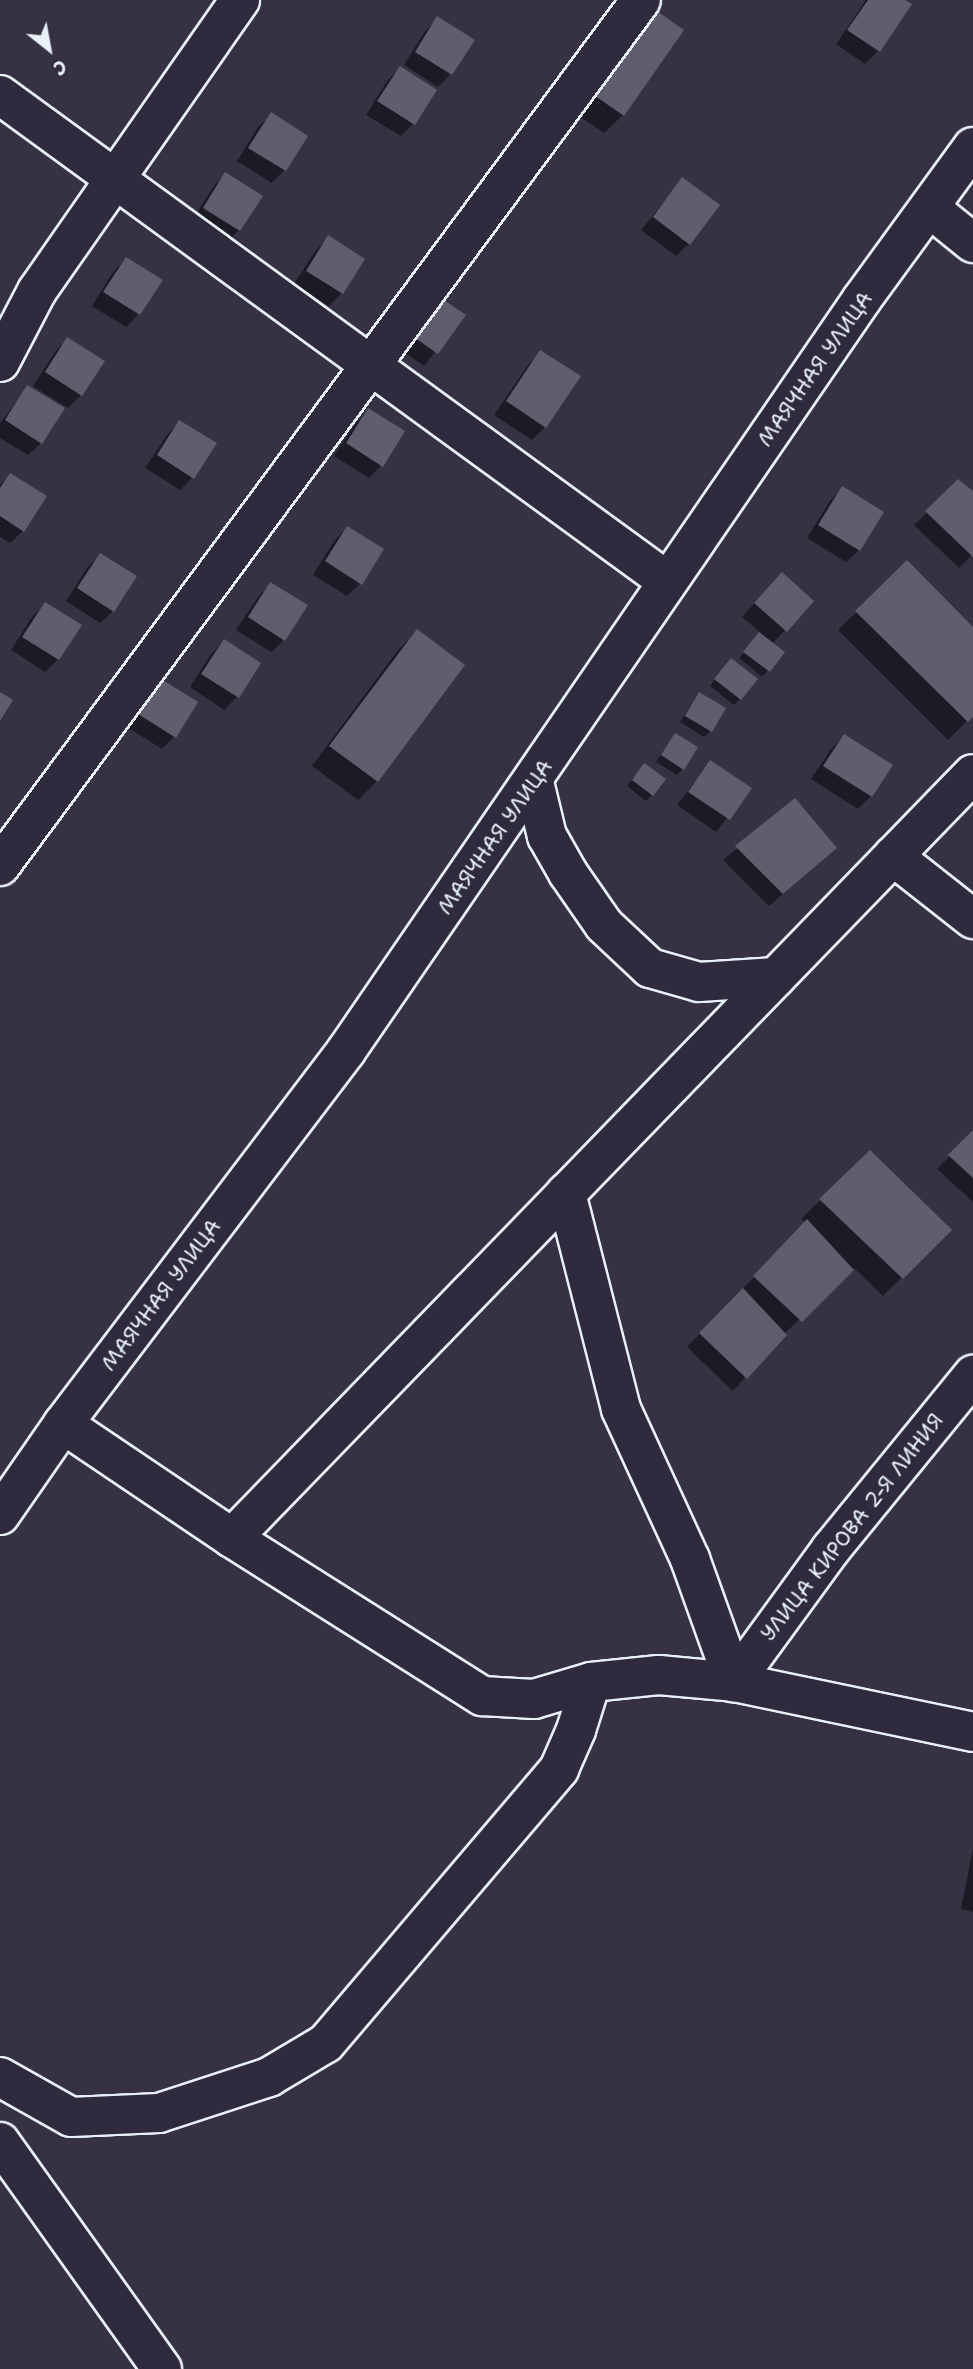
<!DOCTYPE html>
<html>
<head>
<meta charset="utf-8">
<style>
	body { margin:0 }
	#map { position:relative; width:973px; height:2369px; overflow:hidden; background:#363244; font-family:"Shantell Sans",sans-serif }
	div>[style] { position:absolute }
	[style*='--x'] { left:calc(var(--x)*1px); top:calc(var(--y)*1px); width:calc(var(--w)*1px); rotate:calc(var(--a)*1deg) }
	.shadow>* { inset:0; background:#0007 }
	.building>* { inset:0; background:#605e6e }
	.roads { filter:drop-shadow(2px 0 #e8f1f8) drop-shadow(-2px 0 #e8f1f8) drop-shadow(0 2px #e8f1f8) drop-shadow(0 -2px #e8f1f8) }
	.minor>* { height:38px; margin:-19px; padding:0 19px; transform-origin:19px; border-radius:19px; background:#2f2a3d }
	span { translate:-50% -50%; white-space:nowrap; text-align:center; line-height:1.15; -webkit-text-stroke:5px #2f2a3d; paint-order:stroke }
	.street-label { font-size:21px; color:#e8f1f8 }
	.north { position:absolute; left:14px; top:14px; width:70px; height:70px; -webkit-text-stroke:5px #2f2a3d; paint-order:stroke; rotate:149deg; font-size:19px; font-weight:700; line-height:28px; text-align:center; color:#e8f1f8 }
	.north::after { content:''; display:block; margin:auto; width:24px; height:32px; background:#e8f1f8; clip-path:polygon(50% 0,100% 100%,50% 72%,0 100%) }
</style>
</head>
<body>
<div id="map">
	<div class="shadow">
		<div style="clip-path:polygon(866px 0,902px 0,910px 5px,878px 51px,865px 64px,836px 44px)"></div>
		<div style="clip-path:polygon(619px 18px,623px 115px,604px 133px,560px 103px)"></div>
		<div style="clip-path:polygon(438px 19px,451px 74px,438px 87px,404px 65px,425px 31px)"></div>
		<div style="clip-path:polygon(400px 68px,413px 124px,401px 136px,366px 115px,387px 81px)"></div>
		<div style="clip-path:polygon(271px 115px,305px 136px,284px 170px,272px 183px,237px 161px,258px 127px)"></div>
		<div style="clip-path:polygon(226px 174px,239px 230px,226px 243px,192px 221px,213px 187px)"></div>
		<div style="clip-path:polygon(682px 180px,689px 244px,676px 256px,641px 230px)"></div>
		<div style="clip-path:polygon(328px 238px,342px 293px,329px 306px,294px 284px,316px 250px)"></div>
		<div style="clip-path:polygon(126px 259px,139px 314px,126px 327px,92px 306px,113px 272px)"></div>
		<div style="clip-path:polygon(463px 316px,424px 366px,396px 346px)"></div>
		<div style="clip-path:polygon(67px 339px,81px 395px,68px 408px,33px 386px,55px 352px)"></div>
		<div style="clip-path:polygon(541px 352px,545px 427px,532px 440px,494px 415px,528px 365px)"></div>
		<div style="clip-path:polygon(28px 387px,41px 443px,28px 455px,0 438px,0 423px)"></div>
		<div style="clip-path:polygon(369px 410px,382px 465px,369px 478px,334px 456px,356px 423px)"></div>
		<div style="clip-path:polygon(179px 422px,193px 477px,180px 490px,145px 468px,167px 435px)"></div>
		<div style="clip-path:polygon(10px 475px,23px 531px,10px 543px,0 537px,0 485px)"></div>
		<div style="clip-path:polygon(958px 482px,973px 493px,973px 554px,959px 568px,914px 525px)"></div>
		<div style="clip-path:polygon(842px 489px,859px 550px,846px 562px,807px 538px,830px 501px)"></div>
		<div style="clip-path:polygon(347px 528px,360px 584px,347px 596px,313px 575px,334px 541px)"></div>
		<div style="clip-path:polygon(100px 555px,113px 611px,100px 623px,66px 601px,87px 568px)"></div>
		<div style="clip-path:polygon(907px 563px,973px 629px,973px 715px,948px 740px,838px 630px)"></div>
		<div style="clip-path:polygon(270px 584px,284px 640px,271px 652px,236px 630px,258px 597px)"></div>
		<div style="clip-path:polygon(769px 587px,812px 601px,772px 644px,783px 652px,762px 677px,739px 658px,761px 633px,742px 617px)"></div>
		<div style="clip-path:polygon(45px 604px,58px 659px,45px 672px,11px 650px,32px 617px)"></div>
		<div style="clip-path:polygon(417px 632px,463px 665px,377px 781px,358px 800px,312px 766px,398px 650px)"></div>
		<div style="clip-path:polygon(224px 641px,237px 697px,224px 710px,190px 687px,211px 654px)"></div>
		<div style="clip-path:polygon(725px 666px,740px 699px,734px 705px,710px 686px)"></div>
		<div style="clip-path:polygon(161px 681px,174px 737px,162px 749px,127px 727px,148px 694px)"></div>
		<div style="clip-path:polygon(700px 694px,710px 731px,704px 737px,680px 722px)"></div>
		<div style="clip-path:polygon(675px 735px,683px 769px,677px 775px,656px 762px)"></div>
		<div style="clip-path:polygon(844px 736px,871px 796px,858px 809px,811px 779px,831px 749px)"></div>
		<div style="clip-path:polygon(710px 762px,749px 789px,716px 832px,677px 805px)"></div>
		<div style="clip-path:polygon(644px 765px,652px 795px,646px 801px,627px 786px)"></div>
		<div style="clip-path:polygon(795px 801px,822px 861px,769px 906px,723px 860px)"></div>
		<div style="clip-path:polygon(973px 1133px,973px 1202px,937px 1169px)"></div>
		<div style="clip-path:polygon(870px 1153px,950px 1230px,883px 1296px,854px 1268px,786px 1332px,733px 1391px,687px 1347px,806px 1223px,801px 1219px)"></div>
		<div style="clip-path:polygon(973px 1848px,973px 1912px,961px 1909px)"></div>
	</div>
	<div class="building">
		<div style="clip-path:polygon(641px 0,684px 30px,624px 116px,578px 84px)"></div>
		<div style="clip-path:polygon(868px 0,905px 0,912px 4px,880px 52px,847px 30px)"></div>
		<div style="clip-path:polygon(437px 16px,475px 40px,452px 75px,415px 52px)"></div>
		<div style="clip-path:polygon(400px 66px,437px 90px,415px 125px,377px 101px)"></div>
		<div style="clip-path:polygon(271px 112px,308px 136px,286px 171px,248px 148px)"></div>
		<div style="clip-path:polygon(225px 172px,263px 196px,240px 231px,203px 208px)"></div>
		<div style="clip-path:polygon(682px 177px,720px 205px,690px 245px,653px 217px)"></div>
		<div style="clip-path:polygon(328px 235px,365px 259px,343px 294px,306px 271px)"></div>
		<div style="clip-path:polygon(126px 257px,163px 280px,140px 315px,103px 292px)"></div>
		<div style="clip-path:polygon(435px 294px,466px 315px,438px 354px,408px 333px)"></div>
		<div style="clip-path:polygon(67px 337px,105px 361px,82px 396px,45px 372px)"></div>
		<div style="clip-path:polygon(540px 350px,581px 376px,546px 428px,506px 401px)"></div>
		<div style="clip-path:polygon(27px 385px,65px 408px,42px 444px,5px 420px)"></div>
		<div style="clip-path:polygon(368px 408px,405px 431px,383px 467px,346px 443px)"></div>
		<div style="clip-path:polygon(179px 420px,217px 443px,194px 479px,157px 455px)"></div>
		<div style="clip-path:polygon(10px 473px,47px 496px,24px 532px,0 516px,0 488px)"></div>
		<div style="clip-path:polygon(958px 479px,973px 491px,973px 557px,925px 511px)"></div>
		<div style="clip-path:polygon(842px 486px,884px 512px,860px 551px,818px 525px)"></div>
		<div style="clip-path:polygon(347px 526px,384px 549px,362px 585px,325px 561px)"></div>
		<div style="clip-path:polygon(100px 553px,137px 576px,114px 612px,77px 588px)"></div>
		<div style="clip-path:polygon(907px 560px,973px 627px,973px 717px,968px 722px,855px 611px)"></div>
		<div style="clip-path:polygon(782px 572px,814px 601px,787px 632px,754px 603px)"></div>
		<div style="clip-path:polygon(270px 582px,308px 605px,285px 641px,248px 617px)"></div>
		<div style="clip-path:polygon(45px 602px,82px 625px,59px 660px,22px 637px)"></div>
		<div style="clip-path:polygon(417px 629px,465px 665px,378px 782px,329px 746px)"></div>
		<div style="clip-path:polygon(759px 632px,785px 652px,770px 672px,743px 652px)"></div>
		<div style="clip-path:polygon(224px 639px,261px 663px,239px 698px,201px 674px)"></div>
		<div style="clip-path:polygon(731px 658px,758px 679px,741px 700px,714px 679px)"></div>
		<div style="clip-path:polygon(161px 679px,198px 702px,176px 738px,138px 714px)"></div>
		<div style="clip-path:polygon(0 692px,13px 700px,0 721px)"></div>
		<div style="clip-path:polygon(699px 692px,726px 708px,712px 732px,685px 716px)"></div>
		<div style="clip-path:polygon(675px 733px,698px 747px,684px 770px,661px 755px)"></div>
		<div style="clip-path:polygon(844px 734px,893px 765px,872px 797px,823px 766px)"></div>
		<div style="clip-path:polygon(710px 760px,752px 788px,730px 820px,688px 792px)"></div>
		<div style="clip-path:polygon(644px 763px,666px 779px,653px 796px,632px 780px)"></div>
		<div style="clip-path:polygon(795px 798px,837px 848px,783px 894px,735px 846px)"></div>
		<div style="clip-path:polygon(973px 1130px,973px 1178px,948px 1155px)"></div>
		<div style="clip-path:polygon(870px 1150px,952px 1230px,903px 1279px,819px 1199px)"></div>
		<div style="clip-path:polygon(807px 1219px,854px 1270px,802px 1322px,753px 1276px)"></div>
		<div style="clip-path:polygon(743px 1288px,787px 1335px,747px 1379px,699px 1333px)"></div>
	</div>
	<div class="roads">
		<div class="minor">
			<div style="--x:0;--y:95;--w:825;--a:36.08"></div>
			<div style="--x:931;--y:209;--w:54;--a:39"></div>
			<div style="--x:0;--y:362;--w:80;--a:-62.5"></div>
			<div style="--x:37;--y:291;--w:355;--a:-55.1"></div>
			<div style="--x:534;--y:782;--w:56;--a:76.5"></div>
			<div style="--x:547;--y:836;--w:43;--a:60.4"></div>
			<div style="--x:568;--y:873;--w:63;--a:55.3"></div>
			<div style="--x:604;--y:925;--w:63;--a:43.1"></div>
			<div style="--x:650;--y:968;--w:51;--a:15.9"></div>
			<div style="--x:699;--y:982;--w:77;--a:-3.7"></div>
			<div style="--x:893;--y:856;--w:102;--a:38.2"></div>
			<div style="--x:0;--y:866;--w:1077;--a:-53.49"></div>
			<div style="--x:566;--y:1193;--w:223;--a:75.7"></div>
			<div style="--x:621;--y:1409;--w:165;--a:65.3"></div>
			<div style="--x:690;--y:1559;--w:131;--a:70.3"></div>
			<div style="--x:63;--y:1424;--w:204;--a:34"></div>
			<div style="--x:232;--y:1538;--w:296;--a:32.3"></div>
			<div style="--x:482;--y:1696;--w:52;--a:3.3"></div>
			<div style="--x:534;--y:1699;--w:59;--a:-16.6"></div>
			<div style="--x:591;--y:1682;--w:68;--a:-5.9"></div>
			<div style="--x:659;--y:1675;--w:75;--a:5.3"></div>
			<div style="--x:734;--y:1682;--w:244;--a:11.8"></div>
			<div style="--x:0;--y:1515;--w:111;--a:-55.3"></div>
			<div style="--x:63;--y:1424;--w:468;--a:-52.8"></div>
			<div style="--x:346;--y:1051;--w:912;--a:-55.54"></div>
			<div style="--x:862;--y:299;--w:188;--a:-53.9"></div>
			<div style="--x:232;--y:1538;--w:1064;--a:-45.88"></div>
			<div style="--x:734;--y:1682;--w:165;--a:-53.9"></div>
			<div style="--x:831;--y:1549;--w:225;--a:-50.8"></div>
			<div style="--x:0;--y:2077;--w:81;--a:29.4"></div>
			<div style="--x:71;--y:2117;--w:88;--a:-2.6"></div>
			<div style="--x:159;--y:2113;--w:116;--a:-18.1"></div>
			<div style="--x:269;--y:2077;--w:66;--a:-30.8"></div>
			<div style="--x:326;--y:2043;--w:360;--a:-49.6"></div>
			<div style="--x:559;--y:1769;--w:43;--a:-66.4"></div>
			<div style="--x:576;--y:1730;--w:50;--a:-72.6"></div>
			<div style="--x:0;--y:2142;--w:279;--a:54.5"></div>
		</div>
	</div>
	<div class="street-label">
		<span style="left:815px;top:369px;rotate:-55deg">МАЯЧНАЯ УЛИЦА</span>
		<span style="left:495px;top:837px;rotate:-55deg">МАЯЧНАЯ УЛИЦА</span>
		<span style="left:161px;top:1295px;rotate:-53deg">МАЯЧНАЯ УЛИЦА</span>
		<span style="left:852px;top:1527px;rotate:-52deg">УЛИЦА КИРОВА 2-Я ЛИНИЯ</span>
	</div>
	<div class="north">С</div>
</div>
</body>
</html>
